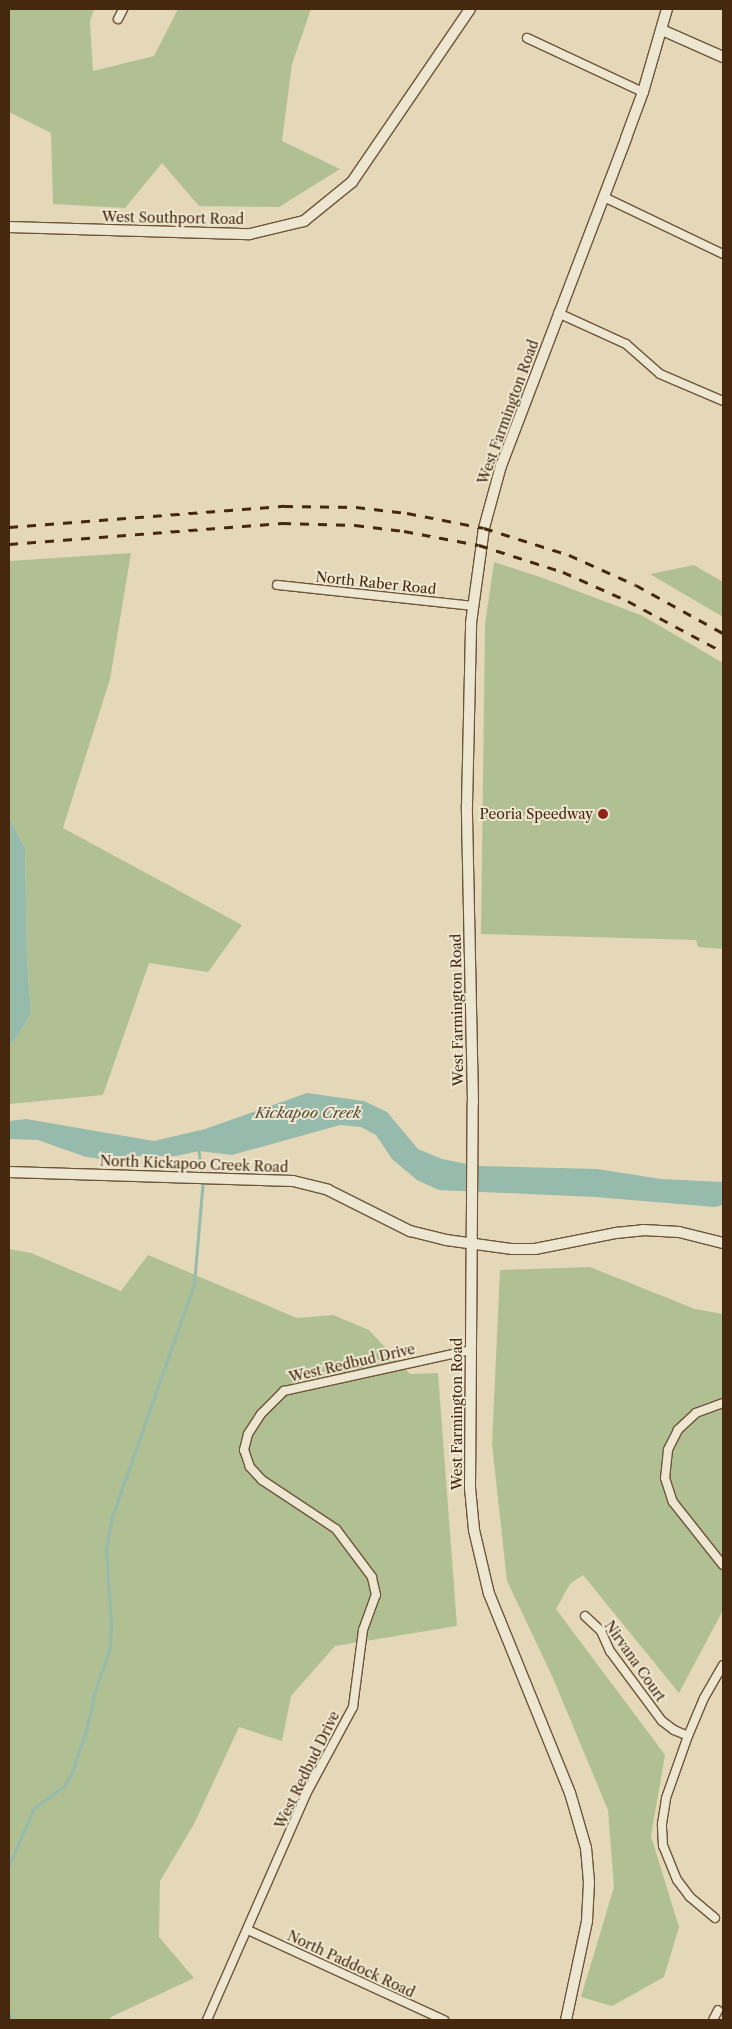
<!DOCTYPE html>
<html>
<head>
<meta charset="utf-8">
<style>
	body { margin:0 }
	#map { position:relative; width:732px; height:2029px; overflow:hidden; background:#e4d8b8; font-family:"Libre Caslon Text",serif }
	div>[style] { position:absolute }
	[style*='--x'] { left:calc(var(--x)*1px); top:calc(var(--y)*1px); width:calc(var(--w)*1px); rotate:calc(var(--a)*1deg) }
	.green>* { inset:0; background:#b0c092 }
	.water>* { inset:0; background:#96baab }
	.stream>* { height:2.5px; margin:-1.25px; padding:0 1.25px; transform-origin:1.25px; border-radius:1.25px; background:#96baab }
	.roads { filter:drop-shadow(1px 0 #6e5438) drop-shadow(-1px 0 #6e5438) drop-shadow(0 1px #6e5438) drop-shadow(0 -1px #6e5438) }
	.street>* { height:8px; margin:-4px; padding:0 4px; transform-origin:4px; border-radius:4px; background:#ede6d1 }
	.secondary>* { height:10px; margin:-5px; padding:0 5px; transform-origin:5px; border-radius:5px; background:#ede6d1 }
	.rail>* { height:2.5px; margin-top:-1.25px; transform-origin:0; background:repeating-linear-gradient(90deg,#46280e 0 9px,transparent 0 18px) }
	.dots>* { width:14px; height:14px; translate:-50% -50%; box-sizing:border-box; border:2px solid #ede6d1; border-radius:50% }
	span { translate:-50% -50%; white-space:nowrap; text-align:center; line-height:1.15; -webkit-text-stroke:4px #ede6d1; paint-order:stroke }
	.street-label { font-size:14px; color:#46280e }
	.poi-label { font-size:14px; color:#46280e }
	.right { translate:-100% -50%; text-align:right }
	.water-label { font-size:15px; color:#5a4c35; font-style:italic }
	.frame { position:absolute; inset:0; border:10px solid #46280e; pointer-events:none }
</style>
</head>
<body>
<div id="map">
	<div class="green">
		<div style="clip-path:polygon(9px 9px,94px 9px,90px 21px,93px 71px,154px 56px,178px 9px,311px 9px,292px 64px,282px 141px,340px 169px,279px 207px,199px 206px,162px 163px,125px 208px,53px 204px,51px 133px,9px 112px)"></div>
		<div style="clip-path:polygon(131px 553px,110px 679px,63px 828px,242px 925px,208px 972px,149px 963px,103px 1095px,9px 1104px,9px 1045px,15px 1040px,31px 1014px,27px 958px,25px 848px,9px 817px,9px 561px)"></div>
		<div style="clip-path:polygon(494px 562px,543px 578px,643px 616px,723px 663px,723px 949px,698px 947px,696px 940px,481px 934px,485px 625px)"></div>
		<div style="clip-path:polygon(694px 565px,723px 582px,723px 617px,650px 574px)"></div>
		<div style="clip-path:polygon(9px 1249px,31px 1253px,121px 1291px,148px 1255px,297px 1318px,333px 1315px,369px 1330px,410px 1374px,438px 1373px,457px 1626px,335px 1646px,291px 1696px,282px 1741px,239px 1727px,194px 1824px,160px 1881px,159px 1937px,194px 1978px,111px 2017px,109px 2020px,9px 2020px)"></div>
		<div style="clip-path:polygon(590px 1267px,695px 1309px,723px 1314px,723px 1610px,679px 1693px,583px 1575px,570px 1584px,556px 1609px,665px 1755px,651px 1836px,679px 1927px,664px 1977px,612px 2006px,581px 1997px,614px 1887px,608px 1810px,553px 1678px,507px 1581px,492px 1444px,500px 1270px)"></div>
	</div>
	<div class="water">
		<div style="clip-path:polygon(9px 817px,25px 848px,27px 958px,31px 1014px,15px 1040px,9px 1045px)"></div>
		<div style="clip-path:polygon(307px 1093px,364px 1101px,387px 1112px,418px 1149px,442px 1159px,477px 1166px,597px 1169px,661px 1179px,723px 1182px,723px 1205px,715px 1207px,595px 1197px,439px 1190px,417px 1180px,392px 1159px,376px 1135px,361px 1127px,340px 1125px,232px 1155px,199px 1151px,176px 1156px,110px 1156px,102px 1159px,86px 1157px,38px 1140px,9px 1139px,9px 1121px,26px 1119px,154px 1141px,205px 1129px)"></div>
	</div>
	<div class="stream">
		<div style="--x:199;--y:1151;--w:24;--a:83"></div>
		<div style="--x:9;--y:1865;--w:62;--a:-66.3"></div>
		<div style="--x:34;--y:1808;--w:37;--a:-36"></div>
		<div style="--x:64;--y:1786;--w:13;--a:-58"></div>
		<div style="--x:71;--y:1775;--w:50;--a:-71.2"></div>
		<div style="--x:87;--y:1728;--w:38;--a:-78"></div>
		<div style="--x:95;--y:1691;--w:46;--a:-70.8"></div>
		<div style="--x:110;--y:1648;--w:23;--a:-88"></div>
		<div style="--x:111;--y:1625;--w:75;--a:-93.8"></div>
		<div style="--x:106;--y:1550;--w:34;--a:-80"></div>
		<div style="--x:112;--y:1517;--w:247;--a:-70.6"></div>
		<div style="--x:194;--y:1284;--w:104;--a:-85.1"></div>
		<div style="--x:9;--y:2013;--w:4;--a:56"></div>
	</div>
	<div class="roads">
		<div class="street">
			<div style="--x:118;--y:19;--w:11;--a:-63"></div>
			<div style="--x:527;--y:38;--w:128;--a:25"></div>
			<div style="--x:604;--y:197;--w:132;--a:25.6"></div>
			<div style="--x:558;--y:313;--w:75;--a:24.5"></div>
			<div style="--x:626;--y:344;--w:45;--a:41.4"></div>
			<div style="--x:660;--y:374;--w:69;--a:23.2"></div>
			<div style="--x:277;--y:585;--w:196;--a:6.1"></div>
			<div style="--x:723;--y:1403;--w:29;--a:160"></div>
			<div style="--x:696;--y:1413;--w:25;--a:137"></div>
			<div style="--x:678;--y:1430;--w:22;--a:117"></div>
			<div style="--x:668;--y:1450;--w:28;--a:96"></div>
			<div style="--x:665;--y:1478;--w:25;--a:72"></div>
			<div style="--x:673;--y:1502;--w:80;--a:51.6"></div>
			<div style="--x:585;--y:1616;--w:22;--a:43"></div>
			<div style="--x:601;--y:1631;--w:22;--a:66"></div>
			<div style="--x:610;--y:1651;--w:87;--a:53.4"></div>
			<div style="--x:662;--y:1721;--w:15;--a:37"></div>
			<div style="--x:674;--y:1730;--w:15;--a:23"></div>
			<div style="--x:715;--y:1918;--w:33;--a:-140"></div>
			<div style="--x:690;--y:1897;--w:21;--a:-127"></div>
			<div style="--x:677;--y:1880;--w:37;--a:-112"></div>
			<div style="--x:663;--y:1846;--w:22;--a:-93"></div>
			<div style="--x:662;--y:1824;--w:26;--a:-81"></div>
			<div style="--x:666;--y:1798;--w:66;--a:-70.5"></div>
			<div style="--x:688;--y:1736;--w:41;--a:-67.2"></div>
			<div style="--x:704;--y:1698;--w:38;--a:-60"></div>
			<div style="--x:248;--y:1930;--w:216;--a:24.7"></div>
			<div style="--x:207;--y:2020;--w:247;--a:-66.3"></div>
			<div style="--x:306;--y:1794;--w:99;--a:-61.6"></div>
			<div style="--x:353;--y:1707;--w:78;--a:-82.6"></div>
			<div style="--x:363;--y:1630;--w:37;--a:-70"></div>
			<div style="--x:376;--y:1595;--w:18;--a:-103"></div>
			<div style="--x:372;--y:1577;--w:60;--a:-126.9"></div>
			<div style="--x:336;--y:1529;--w:89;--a:-146.5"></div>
			<div style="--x:262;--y:1480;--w:18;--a:-133"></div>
			<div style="--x:250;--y:1467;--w:18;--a:-109"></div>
			<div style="--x:244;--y:1450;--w:16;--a:-76"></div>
			<div style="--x:248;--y:1434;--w:24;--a:-57"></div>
			<div style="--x:261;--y:1414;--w:33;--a:-45"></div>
			<div style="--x:284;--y:1391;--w:190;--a:-12.4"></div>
			<div style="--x:713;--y:2020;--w:11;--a:-63"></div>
		</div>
		<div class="secondary">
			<div style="--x:662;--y:30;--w:67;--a:23.9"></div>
			<div style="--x:9;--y:227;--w:241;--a:1.7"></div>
			<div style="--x:250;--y:234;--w:56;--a:-13.5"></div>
			<div style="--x:304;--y:221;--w:62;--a:-39.1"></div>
			<div style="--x:352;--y:182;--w:209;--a:-55.7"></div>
			<div style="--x:9;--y:1172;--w:284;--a:1.8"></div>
			<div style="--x:293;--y:1181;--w:36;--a:14"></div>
			<div style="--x:328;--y:1190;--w:92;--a:26.6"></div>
			<div style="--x:410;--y:1231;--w:37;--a:14"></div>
			<div style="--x:446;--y:1240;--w:67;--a:7.8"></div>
			<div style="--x:512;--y:1249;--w:23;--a:0"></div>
			<div style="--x:535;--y:1249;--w:83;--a:-11.2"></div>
			<div style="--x:616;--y:1233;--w:27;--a:-6"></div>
			<div style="--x:643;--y:1230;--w:36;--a:3"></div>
			<div style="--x:679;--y:1232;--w:45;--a:14"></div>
			<div style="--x:566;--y:2020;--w:101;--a:-78"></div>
			<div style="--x:587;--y:1921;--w:39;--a:-87"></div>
			<div style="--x:589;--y:1882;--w:34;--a:-95"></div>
			<div style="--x:586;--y:1848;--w:57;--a:-106.2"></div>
			<div style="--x:570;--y:1793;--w:215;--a:-112.1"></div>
			<div style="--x:489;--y:1594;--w:66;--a:-103.2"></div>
			<div style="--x:474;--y:1530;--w:42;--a:-95.4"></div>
			<div style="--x:470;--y:1488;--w:386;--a:-89.6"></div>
			<div style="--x:473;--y:1102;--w:297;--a:-91.2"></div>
			<div style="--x:467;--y:805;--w:182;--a:-88.7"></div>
			<div style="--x:471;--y:623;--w:96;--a:-82.2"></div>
			<div style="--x:484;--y:528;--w:64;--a:-74.7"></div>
			<div style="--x:501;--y:466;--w:351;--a:-69.1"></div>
			<div style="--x:626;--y:138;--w:49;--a:-69.7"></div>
			<div style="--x:643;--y:92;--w:86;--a:-73.9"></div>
		</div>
	</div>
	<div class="rail">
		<div style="--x:9;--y:527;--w:276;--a:-4.4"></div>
		<div style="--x:284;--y:506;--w:72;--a:0.8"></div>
		<div style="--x:356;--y:507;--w:51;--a:6.7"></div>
		<div style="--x:407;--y:513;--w:78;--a:11"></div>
		<div style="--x:484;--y:528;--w:89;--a:17.6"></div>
		<div style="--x:569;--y:555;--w:73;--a:24.1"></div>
		<div style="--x:636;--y:585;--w:99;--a:28.9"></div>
		<div style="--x:9;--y:544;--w:274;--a:-4.4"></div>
		<div style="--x:282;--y:523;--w:73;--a:1.6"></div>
		<div style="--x:355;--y:525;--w:49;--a:7"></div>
		<div style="--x:404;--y:531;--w:76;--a:10.6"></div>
		<div style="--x:479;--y:545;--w:88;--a:17.8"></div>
		<div style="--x:563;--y:572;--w:71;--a:24"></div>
		<div style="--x:628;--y:601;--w:108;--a:28.2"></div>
	</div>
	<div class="dots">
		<div style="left:603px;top:814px;background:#8f2418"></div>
	</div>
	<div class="street-label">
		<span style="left:173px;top:218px;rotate:1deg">West Southport Road</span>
		<span style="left:508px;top:412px;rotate:-70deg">West Farmington Road</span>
		<span style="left:376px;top:583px;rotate:6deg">North Raber Road</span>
		<span style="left:457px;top:1010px;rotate:-91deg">West Farmington Road</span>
		<span style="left:194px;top:1164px;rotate:2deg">North Kickapoo Creek Road</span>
		<span style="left:352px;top:1363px;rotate:-13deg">West Redbud Drive</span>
		<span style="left:457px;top:1414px;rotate:-90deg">West Farmington Road</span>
		<span style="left:635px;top:1661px;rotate:55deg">Nirvana Court</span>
		<span style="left:307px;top:1770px;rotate:-64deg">West Redbud Drive</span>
		<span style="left:351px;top:1964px;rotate:25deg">North Paddock Road</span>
	</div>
	<div class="poi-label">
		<span class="right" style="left:593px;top:814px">Peoria Speedway</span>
	</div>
	<div class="water-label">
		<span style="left:308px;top:1113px">Kickapoo Creek</span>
	</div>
	<div class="frame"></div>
</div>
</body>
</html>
